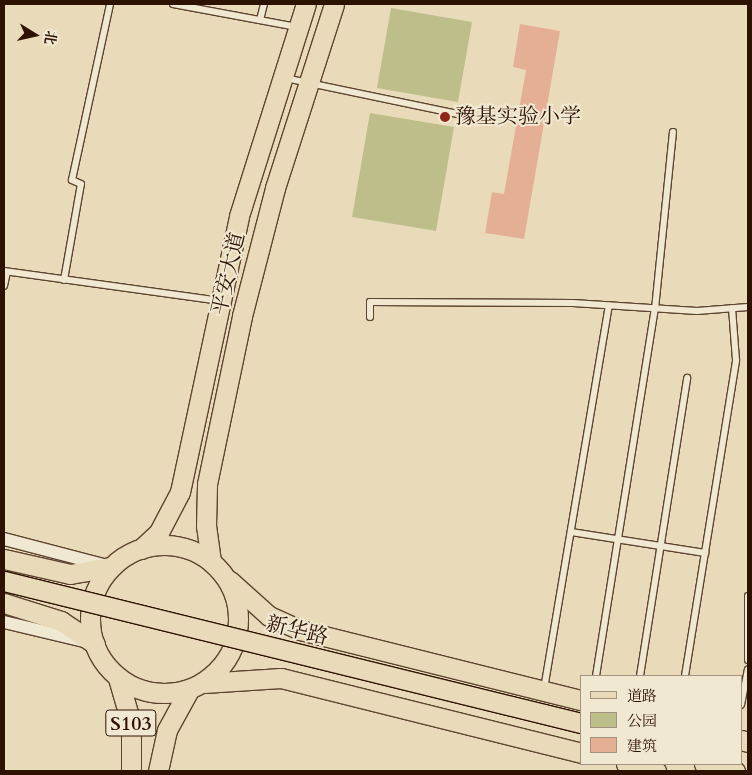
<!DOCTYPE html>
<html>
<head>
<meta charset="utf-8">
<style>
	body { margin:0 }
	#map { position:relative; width:752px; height:775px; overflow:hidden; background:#e9dbb9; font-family:Cardo,"Noto Serif SC",serif }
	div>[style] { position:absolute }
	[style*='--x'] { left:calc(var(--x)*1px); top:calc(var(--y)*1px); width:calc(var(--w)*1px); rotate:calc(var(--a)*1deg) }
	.green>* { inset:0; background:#bebe8a }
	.building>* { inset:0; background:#e5af96 }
	.roads { filter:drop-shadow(1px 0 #5d442f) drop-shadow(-1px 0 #5d442f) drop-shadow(0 1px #5d442f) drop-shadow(0 -1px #5d442f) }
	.lane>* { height:6px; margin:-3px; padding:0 3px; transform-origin:3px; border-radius:3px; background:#f1e8d2 }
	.street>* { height:12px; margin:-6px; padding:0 6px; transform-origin:6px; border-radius:6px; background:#f1e8d2 }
	.primary>* { height:19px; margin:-9.5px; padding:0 9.5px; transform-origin:9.5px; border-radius:9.5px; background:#e9dbb9 }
	.primary>.ring { margin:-9.5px; padding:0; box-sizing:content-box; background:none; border:19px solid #e9dbb9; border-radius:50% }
	.bridges { filter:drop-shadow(1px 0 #2e1201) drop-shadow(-1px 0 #2e1201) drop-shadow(0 1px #2e1201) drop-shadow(0 -1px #2e1201) }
	.primary-bridge>* { height:19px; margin:-9.5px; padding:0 9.5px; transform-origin:9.5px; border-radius:9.5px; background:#e9dbb9 }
	.dots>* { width:14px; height:14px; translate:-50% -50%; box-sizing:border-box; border:2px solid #f1e8d2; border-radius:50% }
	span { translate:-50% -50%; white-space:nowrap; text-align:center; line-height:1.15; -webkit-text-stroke:4px #f1e8d2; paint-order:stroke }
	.shield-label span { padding:1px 4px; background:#f1e8d2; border:1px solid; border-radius:4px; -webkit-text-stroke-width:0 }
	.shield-label { font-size:20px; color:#2e1201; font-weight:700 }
	.poi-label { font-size:21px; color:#2e1201 }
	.left { translate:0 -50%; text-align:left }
	.street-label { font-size:21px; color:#2e1201 }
	.frame { position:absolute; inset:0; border:5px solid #2e1201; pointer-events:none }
	.legend { position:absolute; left:580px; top:675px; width:162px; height:90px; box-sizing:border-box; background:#f1e8d2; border:1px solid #a3927e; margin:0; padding:6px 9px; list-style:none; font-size:15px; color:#2e1201 }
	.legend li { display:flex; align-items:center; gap:10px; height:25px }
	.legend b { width:25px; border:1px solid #a3927e }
	.north { position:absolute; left:10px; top:10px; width:50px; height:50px; -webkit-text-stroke:4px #f1e8d2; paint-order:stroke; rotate:100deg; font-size:14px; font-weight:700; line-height:20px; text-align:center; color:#2e1201 }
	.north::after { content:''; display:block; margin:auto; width:18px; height:22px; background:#2e1201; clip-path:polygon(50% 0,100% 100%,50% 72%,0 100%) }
</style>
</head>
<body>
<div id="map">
	<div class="green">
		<div style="clip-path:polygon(391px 8px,472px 22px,458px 102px,377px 88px)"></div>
		<div style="clip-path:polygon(370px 113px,454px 127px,436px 231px,352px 217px)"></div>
	</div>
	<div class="building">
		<div style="clip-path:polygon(520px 24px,560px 31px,524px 239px,485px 233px,492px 192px,504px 194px,526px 70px,513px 67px)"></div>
	</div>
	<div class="roads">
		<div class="lane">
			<div style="--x:173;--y:4;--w:126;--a:10.5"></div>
			<div style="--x:260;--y:20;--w:16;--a:-76"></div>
			<div style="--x:285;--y:78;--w:177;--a:11.8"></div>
			<div style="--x:4;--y:271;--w:217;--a:7.9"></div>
			<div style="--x:64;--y:280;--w:97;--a:-80"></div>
			<div style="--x:81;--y:184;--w:10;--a:-156"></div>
			<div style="--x:72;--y:180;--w:180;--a:-77.8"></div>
			<div style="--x:4;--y:286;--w:14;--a:-78"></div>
			<div style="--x:370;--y:317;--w:15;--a:-90"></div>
			<div style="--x:370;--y:302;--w:203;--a:0.3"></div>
			<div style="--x:573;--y:303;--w:124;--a:3.7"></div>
			<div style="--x:697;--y:311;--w:51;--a:-4.5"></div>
			<div style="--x:571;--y:532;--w:136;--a:8.9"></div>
			<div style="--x:748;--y:596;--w:64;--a:90"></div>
			<div style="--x:596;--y:676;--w:372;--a:-80.9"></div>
			<div style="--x:655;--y:309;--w:178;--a:-84.2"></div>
			<div style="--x:640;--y:676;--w:302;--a:-81"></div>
			<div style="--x:685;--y:676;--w:320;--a:-80.8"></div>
			<div style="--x:736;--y:360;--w:52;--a:-94.4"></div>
			<div style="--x:544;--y:689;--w:389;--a:-80.4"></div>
			<div style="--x:741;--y:705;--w:36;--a:-79"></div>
		</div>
		<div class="street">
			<div style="--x:4;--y:539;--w:103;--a:14.6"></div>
			<div style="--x:4;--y:622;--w:82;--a:13.4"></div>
		</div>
		<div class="primary">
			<div class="ring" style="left:90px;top:545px;width:129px;height:129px"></div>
			<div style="--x:141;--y:549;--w:25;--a:-43"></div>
			<div style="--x:159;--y:532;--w:45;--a:-62.3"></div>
			<div style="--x:180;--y:492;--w:282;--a:-77.9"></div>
			<div style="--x:239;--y:216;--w:222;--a:-72.5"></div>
			<div style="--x:4;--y:559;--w:68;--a:12.8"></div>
			<div style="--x:70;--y:574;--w:42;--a:-9.7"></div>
			<div style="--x:211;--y:561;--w:35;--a:-98"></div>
			<div style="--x:206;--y:526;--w:42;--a:-88.6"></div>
			<div style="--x:207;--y:484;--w:172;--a:-78.2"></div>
			<div style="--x:242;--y:316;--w:132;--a:-75.5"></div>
			<div style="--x:275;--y:188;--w:193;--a:-72.2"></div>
			<div style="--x:230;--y:581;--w:52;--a:41.9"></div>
			<div style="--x:269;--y:616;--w:34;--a:24"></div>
			<div style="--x:300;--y:630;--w:290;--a:14"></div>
			<div style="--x:4;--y:603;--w:60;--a:17.5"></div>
			<div style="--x:61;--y:621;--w:41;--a:34.1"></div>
			<div style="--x:118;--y:678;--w:47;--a:73.9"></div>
			<div style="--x:131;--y:723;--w:48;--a:90"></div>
			<div style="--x:204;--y:683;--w:77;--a:-3.7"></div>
			<div style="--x:281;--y:678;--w:309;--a:14"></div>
			<div style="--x:741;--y:740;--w:7;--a:16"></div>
			<div style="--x:626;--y:764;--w:31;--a:13"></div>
			<div style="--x:704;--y:764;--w:32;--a:13"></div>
			<div style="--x:158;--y:771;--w:42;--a:-77.6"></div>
			<div style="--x:167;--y:730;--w:46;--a:-61.2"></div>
		</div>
	</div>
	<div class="bridges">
		<div class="primary-bridge">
			<div style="--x:4;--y:581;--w:594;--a:13.83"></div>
		</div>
	</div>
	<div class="dots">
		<div style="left:445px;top:117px;background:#8f2418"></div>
	</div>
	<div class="shield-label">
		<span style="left:131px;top:723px">S103</span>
	</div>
	<div class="poi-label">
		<span class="left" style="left:455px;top:117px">豫基实验小学</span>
	</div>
	<div class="street-label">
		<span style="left:229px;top:274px;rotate:-77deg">平安大道</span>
		<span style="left:297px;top:631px;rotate:14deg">新华路</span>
	</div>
	<div class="frame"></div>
	<ul class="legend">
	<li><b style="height:6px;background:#e9dbb9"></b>道路</li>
	<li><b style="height:14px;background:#bebe8a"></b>公园</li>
	<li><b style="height:14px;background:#e5af96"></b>建筑</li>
	</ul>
	<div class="north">北</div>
</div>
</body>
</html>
